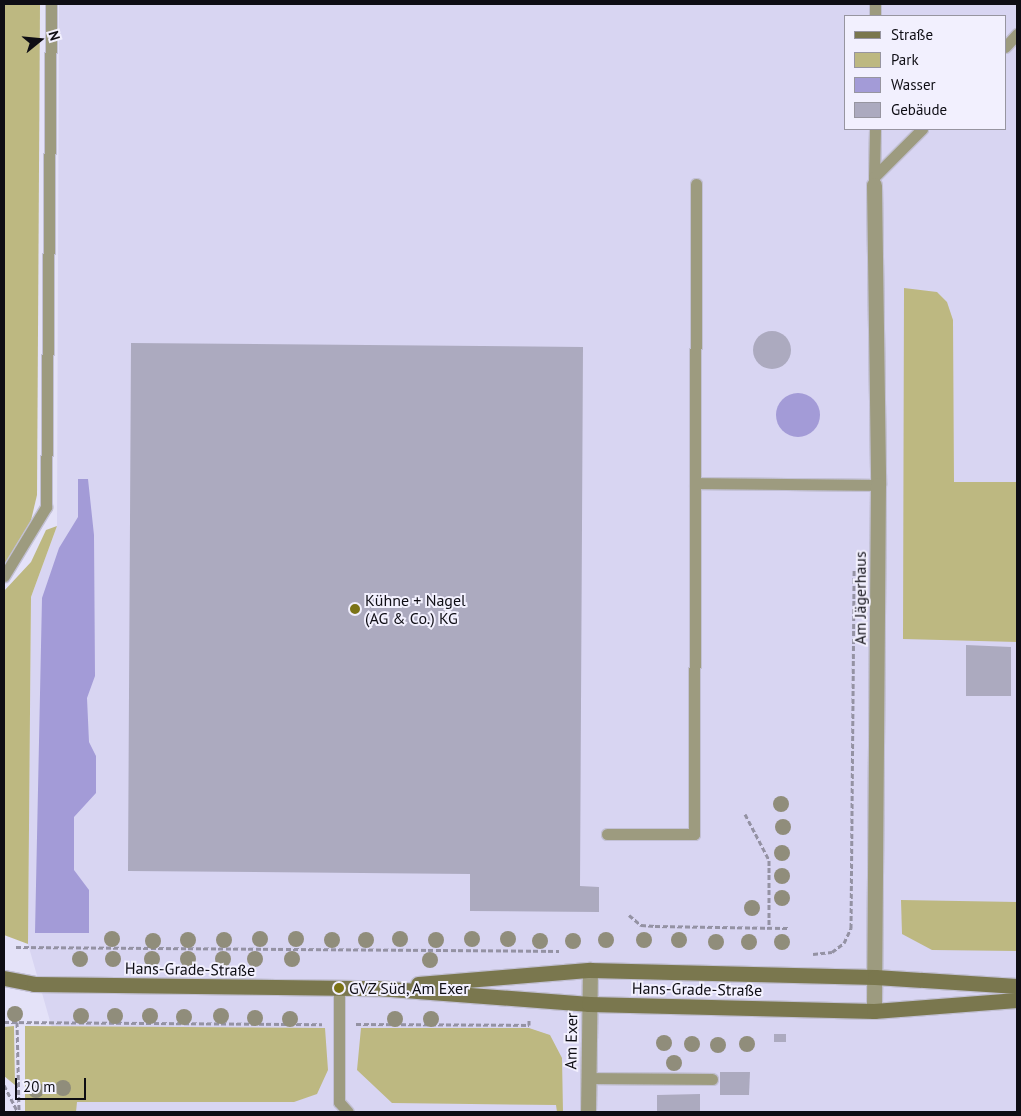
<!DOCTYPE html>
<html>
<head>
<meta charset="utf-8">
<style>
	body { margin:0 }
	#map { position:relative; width:1021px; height:1116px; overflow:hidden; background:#e4e2f8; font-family:"PT Sans",sans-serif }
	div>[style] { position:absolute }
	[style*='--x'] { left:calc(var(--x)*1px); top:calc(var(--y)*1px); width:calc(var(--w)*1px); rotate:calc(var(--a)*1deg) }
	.built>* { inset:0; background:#d8d5f2 }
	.green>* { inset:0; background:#bdb881 }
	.water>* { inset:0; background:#a39bd7 }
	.round { border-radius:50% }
	.building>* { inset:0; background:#acaabf }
	.path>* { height:3px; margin-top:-1.5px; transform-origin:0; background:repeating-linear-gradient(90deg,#9492a3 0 5px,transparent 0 7.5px) }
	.roads { filter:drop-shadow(1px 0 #c2c0d4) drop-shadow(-1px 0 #c2c0d4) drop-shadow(0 1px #c2c0d4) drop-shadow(0 -1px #c2c0d4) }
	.lane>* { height:11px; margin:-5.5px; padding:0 5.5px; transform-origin:5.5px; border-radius:5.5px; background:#9d9b7f }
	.street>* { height:15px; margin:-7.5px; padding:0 7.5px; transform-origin:7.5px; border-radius:7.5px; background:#9d9b7f }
	.secondary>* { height:15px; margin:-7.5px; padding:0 7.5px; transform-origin:7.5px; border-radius:7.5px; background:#7a774e }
	.trees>* { width:16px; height:16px; margin:-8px; border-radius:50%; background:#908d7b }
	.dots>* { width:14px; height:14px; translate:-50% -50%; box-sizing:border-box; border:2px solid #f2f0fe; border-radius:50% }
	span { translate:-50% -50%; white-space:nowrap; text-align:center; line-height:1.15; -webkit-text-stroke:4px #f2f0fe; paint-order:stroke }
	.street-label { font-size:16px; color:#0e0d14 }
	.poi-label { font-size:16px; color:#0e0d14 }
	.left { translate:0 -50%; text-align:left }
	.frame { position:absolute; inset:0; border:5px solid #0e0d14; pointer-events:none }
	.legend { position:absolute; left:844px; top:15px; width:162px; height:115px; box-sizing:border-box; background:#f2f0fe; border:1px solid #9795a0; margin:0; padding:6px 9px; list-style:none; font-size:15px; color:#0e0d14 }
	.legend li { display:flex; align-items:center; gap:10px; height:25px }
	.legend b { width:25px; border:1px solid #9795a0 }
	.north { position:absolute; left:15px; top:15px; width:50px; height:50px; -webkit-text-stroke:4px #f2f0fe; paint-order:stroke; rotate:73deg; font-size:14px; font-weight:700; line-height:20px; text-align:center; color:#0e0d14 }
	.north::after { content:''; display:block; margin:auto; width:18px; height:22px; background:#0e0d14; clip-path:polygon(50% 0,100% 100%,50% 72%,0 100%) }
	.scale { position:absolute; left:15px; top:1078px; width:71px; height:22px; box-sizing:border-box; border:2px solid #0e0d14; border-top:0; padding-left:6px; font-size:15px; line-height:18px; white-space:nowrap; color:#0e0d14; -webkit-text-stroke:4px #f2f0fe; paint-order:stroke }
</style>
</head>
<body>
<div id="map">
	<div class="built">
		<div style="clip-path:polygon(evenodd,59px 4px,1017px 4px,1017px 1112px,76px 1112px,28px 944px,31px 597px,57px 526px,59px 4px,845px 16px,1005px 16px,1005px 129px,845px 129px,845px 16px)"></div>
	</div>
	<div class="green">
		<div style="clip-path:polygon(4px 4px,40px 4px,37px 495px,28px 533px,4px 567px)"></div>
		<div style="clip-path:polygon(904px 288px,937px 292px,947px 302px,953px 320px,954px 482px,1017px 482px,1017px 642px,903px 639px)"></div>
		<div style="clip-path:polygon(57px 526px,31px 597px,28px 944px,4px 935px,4px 591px,31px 562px,46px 530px)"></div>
		<div style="clip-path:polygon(901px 900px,1017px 902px,1017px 951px,932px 950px,902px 934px)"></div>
		<div style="clip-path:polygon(14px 1026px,14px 1027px,15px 1085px,4px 1076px,4px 1027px)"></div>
		<div style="clip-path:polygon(25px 1026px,325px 1028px,328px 1070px,317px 1094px,294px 1102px,77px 1102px,76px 1112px,25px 1112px)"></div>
		<div style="clip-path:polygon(361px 1028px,529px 1028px,550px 1035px,562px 1058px,563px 1112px,557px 1112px,556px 1105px,392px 1103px,357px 1070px)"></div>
	</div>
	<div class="water">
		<div class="round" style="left:776px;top:393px;width:44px;height:44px"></div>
		<div style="clip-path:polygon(78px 479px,88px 479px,94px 535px,95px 676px,87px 698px,89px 742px,96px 756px,96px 793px,74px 817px,74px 870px,89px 890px,89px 933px,35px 933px,42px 598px,59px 548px,78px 517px)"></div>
	</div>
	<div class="building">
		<div class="round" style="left:753px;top:331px;width:38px;height:38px"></div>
		<div style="clip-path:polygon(131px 343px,583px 347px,580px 886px,599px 887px,599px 912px,470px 911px,470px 874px,128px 871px)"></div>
		<div style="clip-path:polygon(966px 645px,1011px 647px,1011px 696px,966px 696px)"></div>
		<div style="clip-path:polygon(774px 1034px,786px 1034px,786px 1042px,774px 1042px)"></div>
		<div style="clip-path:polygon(720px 1072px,750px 1072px,749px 1095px,720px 1095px)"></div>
		<div style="clip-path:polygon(700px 1094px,700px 1112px,657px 1112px,657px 1095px)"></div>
	</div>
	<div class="path">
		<div style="--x:745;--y:814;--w:52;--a:62.4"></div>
		<div style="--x:769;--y:860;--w:68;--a:90"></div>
		<div style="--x:629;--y:915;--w:16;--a:40"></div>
		<div style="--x:641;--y:925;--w:14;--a:4"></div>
		<div style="--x:655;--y:926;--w:134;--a:0.9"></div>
		<div style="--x:16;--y:947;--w:543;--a:0.42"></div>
		<div style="--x:813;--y:954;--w:19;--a:-6"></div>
		<div style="--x:832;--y:952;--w:15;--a:-37"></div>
		<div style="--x:844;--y:943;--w:17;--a:-65"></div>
		<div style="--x:851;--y:928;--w:359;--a:-89.5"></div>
		<div style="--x:4;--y:1022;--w:318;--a:0.4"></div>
		<div style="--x:17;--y:1022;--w:90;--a:88.7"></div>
		<div style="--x:356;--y:1024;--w:173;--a:0.3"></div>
		<div style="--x:529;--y:1025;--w:6;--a:-90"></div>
		<div style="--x:4;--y:1085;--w:30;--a:63"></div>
	</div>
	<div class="roads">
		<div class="lane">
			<div style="--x:875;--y:16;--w:12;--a:-90"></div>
			<div style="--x:1005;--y:47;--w:18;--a:-47"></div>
			<div style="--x:874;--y:177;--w:48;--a:-88.8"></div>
			<div style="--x:874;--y:185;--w:8;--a:-90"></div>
			<div style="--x:874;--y:177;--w:68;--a:-45"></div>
			<div style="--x:695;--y:483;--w:183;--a:0.6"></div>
			<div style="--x:4;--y:576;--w:81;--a:-58.7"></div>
			<div style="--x:46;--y:507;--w:503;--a:-89.43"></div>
			<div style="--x:607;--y:834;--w:87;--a:0"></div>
			<div style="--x:694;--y:834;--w:650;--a:-89.82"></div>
			<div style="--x:339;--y:988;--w:114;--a:90"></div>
			<div style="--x:339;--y:1102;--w:13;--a:48"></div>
			<div style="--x:589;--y:1078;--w:123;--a:0.5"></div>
		</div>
		<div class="street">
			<div style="--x:874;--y:185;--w:300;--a:89.2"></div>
			<div style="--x:878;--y:485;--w:526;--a:90.44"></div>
			<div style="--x:588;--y:1112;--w:142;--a:-89.2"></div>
		</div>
		<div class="secondary">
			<div style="--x:4;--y:978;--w:31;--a:11"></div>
			<div style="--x:34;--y:984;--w:343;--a:0.7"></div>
			<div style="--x:377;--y:988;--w:213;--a:4.3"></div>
			<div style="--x:589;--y:1004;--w:285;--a:1.4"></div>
			<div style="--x:874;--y:1011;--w:143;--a:-4.4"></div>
			<div style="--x:418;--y:984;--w:173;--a:-4.7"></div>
			<div style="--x:590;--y:970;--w:285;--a:1.4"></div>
			<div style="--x:875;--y:977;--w:142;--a:3.6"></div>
		</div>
	</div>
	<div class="trees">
		<div style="left:781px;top:804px"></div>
		<div style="left:783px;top:827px"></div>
		<div style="left:782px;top:853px"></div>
		<div style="left:782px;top:876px"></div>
		<div style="left:782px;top:898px"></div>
		<div style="left:752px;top:908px"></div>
		<div style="left:112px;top:939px"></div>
		<div style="left:260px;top:939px"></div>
		<div style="left:296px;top:939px"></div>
		<div style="left:400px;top:939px"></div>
		<div style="left:472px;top:939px"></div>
		<div style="left:508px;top:939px"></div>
		<div style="left:188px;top:940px"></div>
		<div style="left:224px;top:940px"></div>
		<div style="left:332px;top:940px"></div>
		<div style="left:366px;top:940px"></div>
		<div style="left:436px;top:940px"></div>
		<div style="left:606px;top:940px"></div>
		<div style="left:644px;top:940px"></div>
		<div style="left:679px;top:940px"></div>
		<div style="left:153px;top:941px"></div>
		<div style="left:540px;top:941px"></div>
		<div style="left:573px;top:941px"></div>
		<div style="left:716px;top:942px"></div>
		<div style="left:749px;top:942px"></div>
		<div style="left:782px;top:942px"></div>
		<div style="left:80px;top:959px"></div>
		<div style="left:113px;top:959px"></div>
		<div style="left:152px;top:959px"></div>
		<div style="left:188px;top:959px"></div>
		<div style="left:223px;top:959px"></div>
		<div style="left:255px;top:959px"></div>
		<div style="left:292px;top:959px"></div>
		<div style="left:430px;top:960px"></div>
		<div style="left:15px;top:1014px"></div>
		<div style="left:81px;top:1016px"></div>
		<div style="left:115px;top:1016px"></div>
		<div style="left:150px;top:1016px"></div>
		<div style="left:221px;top:1016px"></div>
		<div style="left:184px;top:1017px"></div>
		<div style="left:255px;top:1018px"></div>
		<div style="left:290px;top:1019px"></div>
		<div style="left:395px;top:1019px"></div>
		<div style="left:431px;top:1019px"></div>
		<div style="left:664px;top:1043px"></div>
		<div style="left:692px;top:1044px"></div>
		<div style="left:747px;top:1044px"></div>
		<div style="left:718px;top:1045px"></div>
		<div style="left:674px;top:1063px"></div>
		<div style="left:63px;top:1088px"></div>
		<div style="left:36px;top:1090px"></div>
	</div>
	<div class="dots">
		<div style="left:355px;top:609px;background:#7b7316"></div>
		<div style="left:339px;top:988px;background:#7b7316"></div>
	</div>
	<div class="street-label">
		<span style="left:860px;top:598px;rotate:-90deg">Am Jägerhaus</span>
		<span style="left:190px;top:969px;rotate:1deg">Hans-Grade-Straße</span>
		<span style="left:697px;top:989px;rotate:1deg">Hans-Grade-Straße</span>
		<span style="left:571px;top:1041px;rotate:-89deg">Am Exer</span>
	</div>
	<div class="poi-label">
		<span class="left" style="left:365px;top:609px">Kühne + Nagel<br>(AG &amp; Co.) KG</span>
		<span class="left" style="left:349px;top:988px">GVZ Süd, Am Exer</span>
	</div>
	<div class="frame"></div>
	<ul class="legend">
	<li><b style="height:6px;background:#7a774e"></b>Straße</li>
	<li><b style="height:14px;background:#bdb881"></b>Park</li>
	<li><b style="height:14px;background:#a39bd7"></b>Wasser</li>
	<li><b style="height:14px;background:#acaabf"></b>Gebäude</li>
	</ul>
	<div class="north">N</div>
	<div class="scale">20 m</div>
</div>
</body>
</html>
